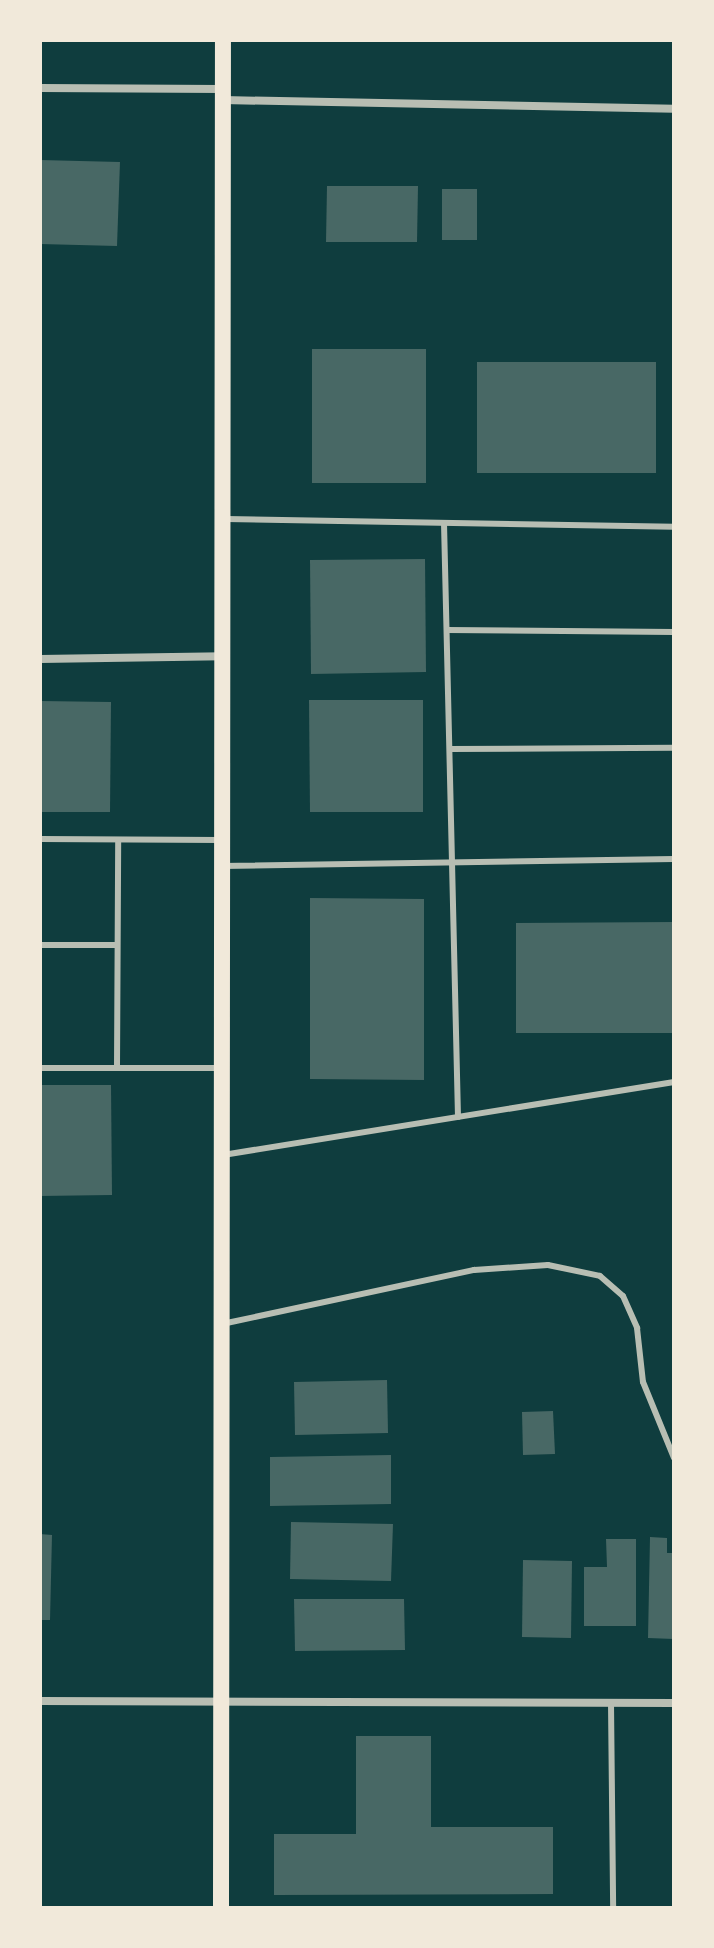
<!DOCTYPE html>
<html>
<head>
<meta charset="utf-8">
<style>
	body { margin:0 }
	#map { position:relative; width:714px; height:1948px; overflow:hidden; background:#0f3d3e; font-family:"Fira Sans Condensed",sans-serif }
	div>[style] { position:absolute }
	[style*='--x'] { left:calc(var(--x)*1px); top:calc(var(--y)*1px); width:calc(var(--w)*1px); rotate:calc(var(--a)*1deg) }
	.building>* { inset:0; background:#486865 }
	.service>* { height:6px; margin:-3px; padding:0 3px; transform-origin:3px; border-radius:3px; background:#b8beb3 }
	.minor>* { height:8px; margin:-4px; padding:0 4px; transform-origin:4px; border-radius:4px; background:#b8beb3 }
	.secondary>* { height:16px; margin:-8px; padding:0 8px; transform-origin:8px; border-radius:8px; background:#f1e9da }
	span { translate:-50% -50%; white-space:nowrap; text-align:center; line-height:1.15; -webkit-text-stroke:6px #f1e9da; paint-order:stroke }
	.frame { position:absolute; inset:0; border:42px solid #f1e9da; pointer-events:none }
</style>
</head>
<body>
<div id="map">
	<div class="building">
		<div style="clip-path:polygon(40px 160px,120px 162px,117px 246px,40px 244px)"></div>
		<div style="clip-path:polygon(327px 186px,418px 186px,417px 242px,326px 242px)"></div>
		<div style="clip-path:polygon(442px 189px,477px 189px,477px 240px,442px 240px)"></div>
		<div style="clip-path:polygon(312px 349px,426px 349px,426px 483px,312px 483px)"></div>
		<div style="clip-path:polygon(477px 362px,656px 362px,656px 473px,477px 473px)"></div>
		<div style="clip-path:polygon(425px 559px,426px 672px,311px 674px,310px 560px)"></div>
		<div style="clip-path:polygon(309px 700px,423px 700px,423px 812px,310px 812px)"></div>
		<div style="clip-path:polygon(40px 701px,111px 702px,110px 812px,40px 812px)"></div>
		<div style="clip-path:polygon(310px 898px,424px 899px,424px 1080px,310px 1079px)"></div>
		<div style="clip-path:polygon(674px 922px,674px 1033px,516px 1033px,516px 923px)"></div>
		<div style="clip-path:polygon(40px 1085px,111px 1085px,112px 1195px,40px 1196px)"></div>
		<div style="clip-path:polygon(387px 1380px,388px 1433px,295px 1435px,294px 1382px)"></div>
		<div style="clip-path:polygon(553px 1411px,555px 1454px,523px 1455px,522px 1412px)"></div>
		<div style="clip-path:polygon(391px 1455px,391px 1504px,270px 1506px,270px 1457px)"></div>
		<div style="clip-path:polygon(291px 1522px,393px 1524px,391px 1581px,290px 1579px)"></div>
		<div style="clip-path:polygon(40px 1534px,52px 1535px,50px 1620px,40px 1620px)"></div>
		<div style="clip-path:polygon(650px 1537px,667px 1538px,667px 1553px,674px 1553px,674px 1639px,648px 1638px)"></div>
		<div style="clip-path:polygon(606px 1539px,636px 1539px,636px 1626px,584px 1626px,584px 1567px,607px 1567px)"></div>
		<div style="clip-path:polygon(523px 1560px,572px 1561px,571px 1638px,522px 1637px)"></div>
		<div style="clip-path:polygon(294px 1599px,404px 1599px,405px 1650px,295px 1651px)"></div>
		<div style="clip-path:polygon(356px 1736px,431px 1736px,431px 1827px,553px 1827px,553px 1894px,274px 1895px,274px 1834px,356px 1834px)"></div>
	</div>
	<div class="service">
		<div style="--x:226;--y:519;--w:448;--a:1"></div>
		<div style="--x:444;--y:523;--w:594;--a:88.65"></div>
		<div style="--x:447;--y:630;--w:227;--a:0.5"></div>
		<div style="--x:450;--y:749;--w:224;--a:-0.3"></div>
		<div style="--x:40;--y:839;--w:180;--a:0.3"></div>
		<div style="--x:222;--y:866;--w:452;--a:-0.9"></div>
		<div style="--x:40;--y:945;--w:77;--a:0"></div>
		<div style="--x:40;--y:1068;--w:179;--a:0"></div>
		<div style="--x:117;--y:1068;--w:228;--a:-89.7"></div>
		<div style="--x:223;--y:1155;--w:457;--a:-9.2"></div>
		<div style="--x:222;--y:1324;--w:258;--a:-12.1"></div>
		<div style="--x:474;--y:1270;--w:74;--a:-3.9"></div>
		<div style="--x:548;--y:1265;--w:53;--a:11.9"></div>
		<div style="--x:600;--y:1276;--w:30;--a:41"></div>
		<div style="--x:623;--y:1296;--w:35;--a:66"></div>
		<div style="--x:637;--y:1328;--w:54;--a:83.7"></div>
		<div style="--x:643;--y:1382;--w:82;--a:67.8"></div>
		<div style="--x:611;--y:1703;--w:205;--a:89.4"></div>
	</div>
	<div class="minor">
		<div style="--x:40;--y:88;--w:182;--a:0.3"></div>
		<div style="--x:223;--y:100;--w:451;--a:1.1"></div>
		<div style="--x:40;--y:659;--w:182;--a:-0.9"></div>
		<div style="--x:40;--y:1701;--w:634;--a:0.18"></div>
	</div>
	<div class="secondary">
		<div style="--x:221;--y:1908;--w:1868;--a:-89.94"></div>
	</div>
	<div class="frame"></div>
</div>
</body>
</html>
